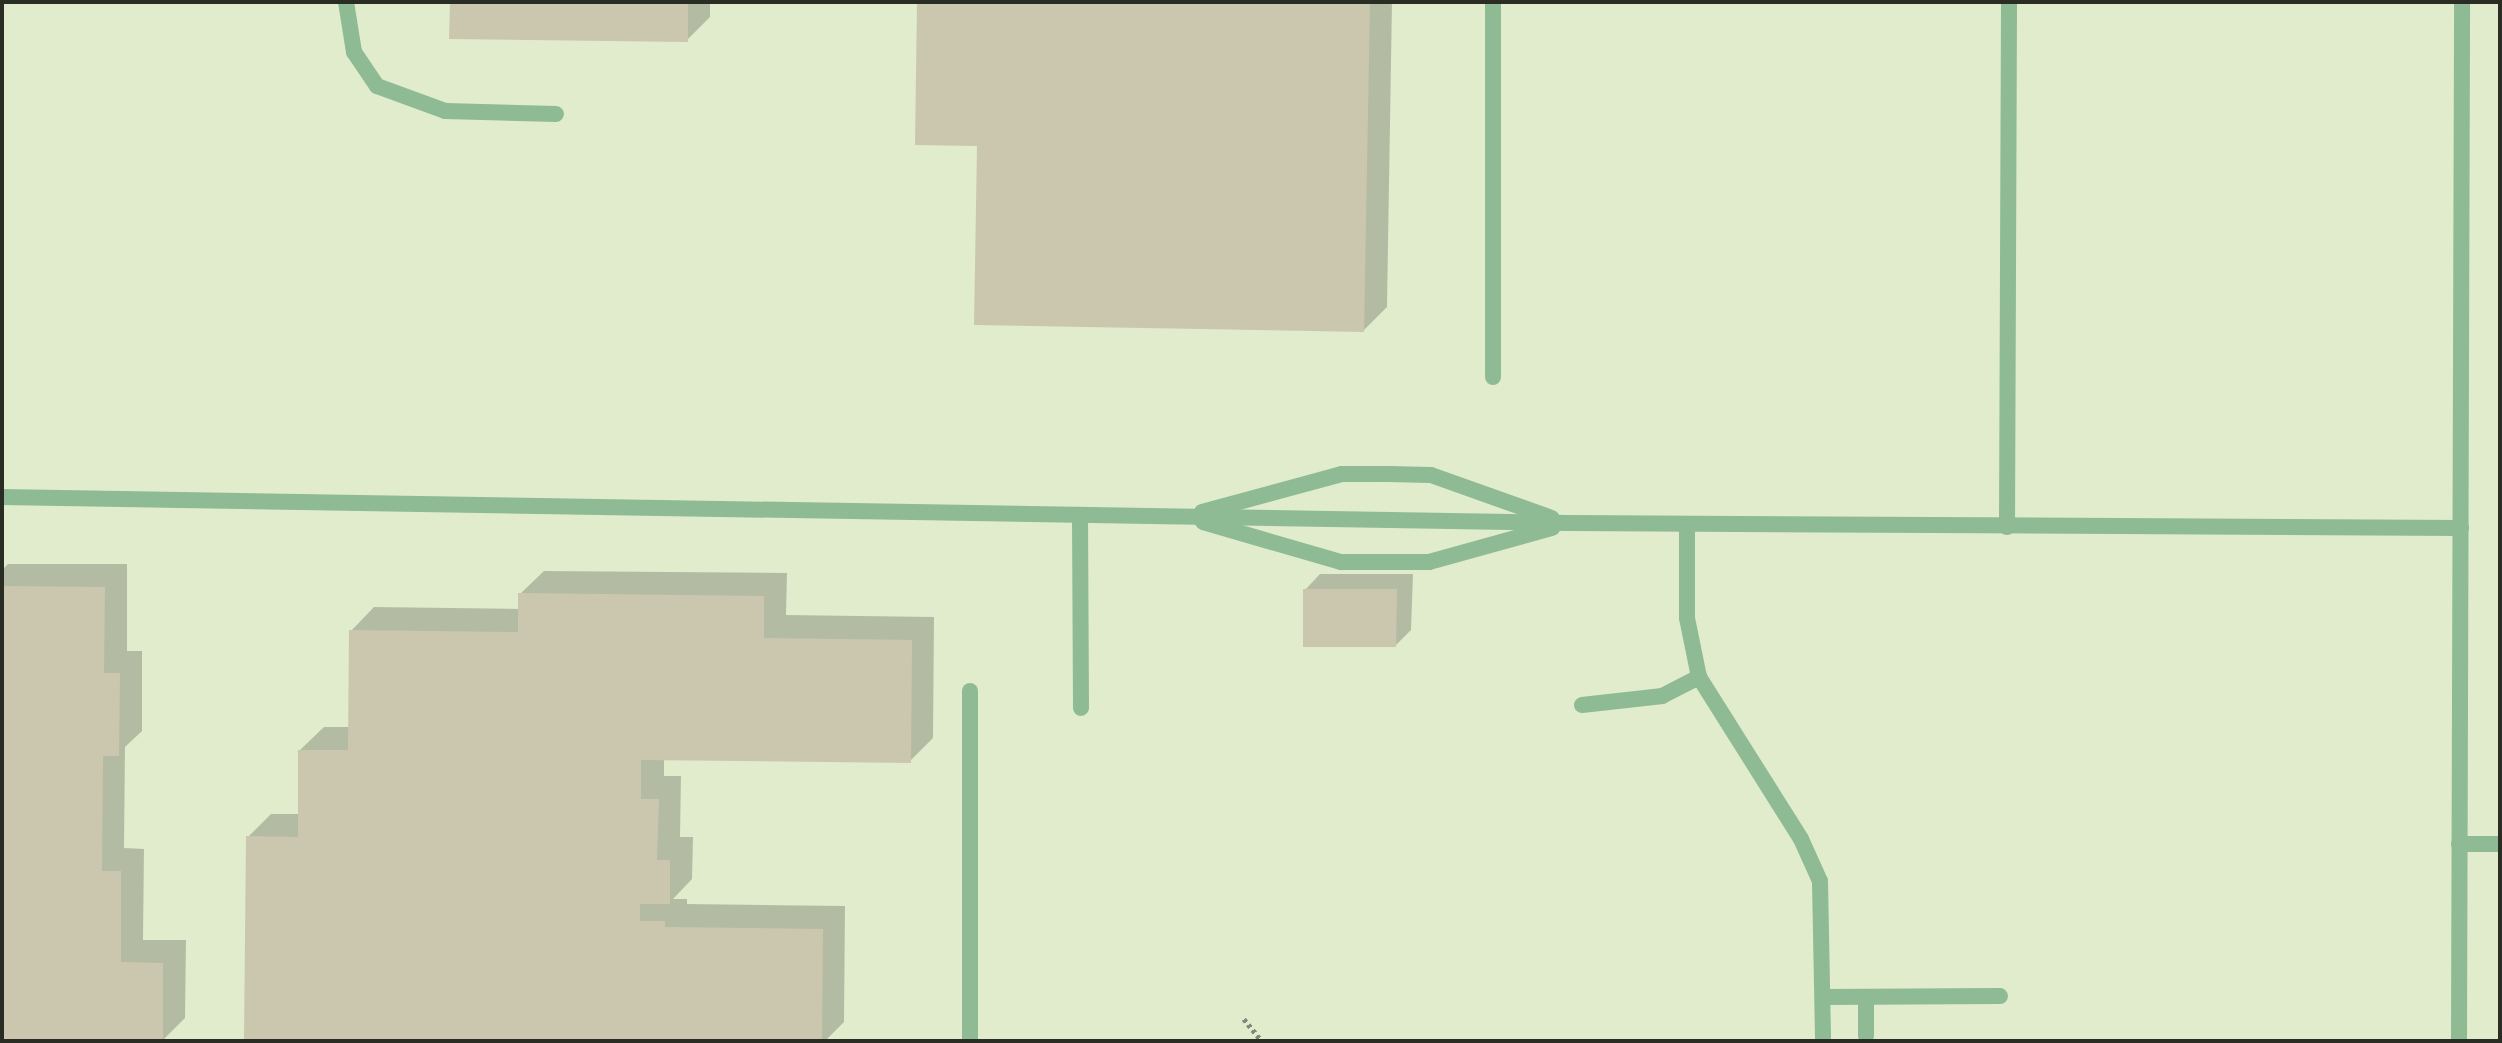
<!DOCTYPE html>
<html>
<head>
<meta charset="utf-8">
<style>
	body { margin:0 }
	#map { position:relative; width:2502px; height:1043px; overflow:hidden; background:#edf6dd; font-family:Poppins,sans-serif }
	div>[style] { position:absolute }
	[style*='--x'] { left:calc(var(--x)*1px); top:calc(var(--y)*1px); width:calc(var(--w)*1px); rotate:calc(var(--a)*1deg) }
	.built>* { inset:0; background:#e0eccc }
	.shadow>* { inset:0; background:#0003 }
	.building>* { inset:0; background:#cbc7ae }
	.path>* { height:4.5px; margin-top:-2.25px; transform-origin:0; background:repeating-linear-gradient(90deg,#828978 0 3.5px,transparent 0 7px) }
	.service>* { height:16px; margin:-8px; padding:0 8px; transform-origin:8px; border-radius:8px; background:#8eba94 }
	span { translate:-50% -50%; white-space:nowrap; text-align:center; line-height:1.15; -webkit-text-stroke:5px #fff; paint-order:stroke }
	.frame { position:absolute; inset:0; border:4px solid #292d24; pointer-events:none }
</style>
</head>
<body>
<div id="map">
	<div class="built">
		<div style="clip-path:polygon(2px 2px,2500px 2px,2500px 1041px,2px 1041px)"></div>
	</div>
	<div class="shadow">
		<div style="clip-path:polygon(451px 2px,710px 2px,710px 17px,687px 40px,451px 37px)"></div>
		<div style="clip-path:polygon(919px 2px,1392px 2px,1387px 307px,1364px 330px,979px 144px,917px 143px)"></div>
		<div style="clip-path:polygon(8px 564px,127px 564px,127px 651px,142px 651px,142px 731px,125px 747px,124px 848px,144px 849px,143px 940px,186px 940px,185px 1018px,162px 1041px,2px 1040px,2px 570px)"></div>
		<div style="clip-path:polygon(544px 571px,787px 573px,786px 615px,934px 617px,933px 738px,910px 761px,664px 759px,664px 776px,681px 776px,680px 837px,693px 837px,692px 879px,673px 899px,687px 899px,687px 904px,845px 906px,844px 1022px,825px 1041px,246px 1038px,248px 837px,271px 814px,300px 814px,300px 750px,324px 727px,350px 727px,351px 631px,374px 607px,520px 609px,520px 594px)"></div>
		<div style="clip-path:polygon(1320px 574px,1413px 574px,1411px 630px,1395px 646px,1305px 590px)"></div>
	</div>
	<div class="building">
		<div style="clip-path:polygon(450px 2px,688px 2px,688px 42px,449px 39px)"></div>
		<div style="clip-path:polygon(917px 2px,1370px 2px,1364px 332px,974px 325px,977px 146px,915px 145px)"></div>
		<div style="clip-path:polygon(2px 586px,105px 587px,104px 673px,120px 673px,119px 756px,103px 756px,102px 871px,121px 871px,121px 962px,163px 963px,163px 1041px,2px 1041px)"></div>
		<div style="clip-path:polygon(1303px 589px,1397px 589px,1396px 647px,1303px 647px)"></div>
		<div style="clip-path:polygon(518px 593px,764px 596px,764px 638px,912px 640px,911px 763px,641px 760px,641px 799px,659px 799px,657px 860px,670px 860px,670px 904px,640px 904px,640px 921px,665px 921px,665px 927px,823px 929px,822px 1041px,244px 1040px,246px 836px,298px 837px,298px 750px,348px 750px,349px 630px,518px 632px)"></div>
	</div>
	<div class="path">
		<div style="--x:1244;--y:1019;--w:28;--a:51"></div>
	</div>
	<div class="service">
		<div style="--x:346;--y:2;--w:51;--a:80.9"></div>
		<div style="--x:354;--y:52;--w:41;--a:55.9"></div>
		<div style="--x:377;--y:86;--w:72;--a:20.2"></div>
		<div style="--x:445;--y:111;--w:111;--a:1.5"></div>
		<div style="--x:1493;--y:2;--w:375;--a:90"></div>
		<div style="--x:2;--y:497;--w:1566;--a:0.95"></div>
		<div style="--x:1568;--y:523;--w:893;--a:0.32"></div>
		<div style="--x:1202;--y:512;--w:145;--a:-15.2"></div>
		<div style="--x:1342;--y:474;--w:46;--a:0"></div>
		<div style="--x:1388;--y:474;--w:43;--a:1.3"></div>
		<div style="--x:1431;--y:475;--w:128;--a:19.6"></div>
		<div style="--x:1080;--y:515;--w:193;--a:89.7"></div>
		<div style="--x:1203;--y:522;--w:144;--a:16.2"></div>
		<div style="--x:1341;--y:562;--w:88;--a:0"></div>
		<div style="--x:1429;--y:562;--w:128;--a:-15.5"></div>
		<div style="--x:1687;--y:524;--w:94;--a:90"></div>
		<div style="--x:1687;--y:618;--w:60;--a:78.5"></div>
		<div style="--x:1699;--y:677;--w:191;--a:57.8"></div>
		<div style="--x:1801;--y:839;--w:46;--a:65.7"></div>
		<div style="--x:1820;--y:881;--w:160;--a:88.9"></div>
		<div style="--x:2007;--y:527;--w:525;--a:-89.78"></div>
		<div style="--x:970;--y:691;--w:350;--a:90"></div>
		<div style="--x:1582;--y:705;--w:81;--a:-6.4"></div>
		<div style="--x:1662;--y:696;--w:42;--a:-27.2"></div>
		<div style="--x:2459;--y:844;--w:41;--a:0"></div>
		<div style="--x:1823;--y:997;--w:177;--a:-0.3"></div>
		<div style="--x:1866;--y:997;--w:39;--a:90"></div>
		<div style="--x:2459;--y:1041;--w:1039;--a:-89.83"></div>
	</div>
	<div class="frame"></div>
</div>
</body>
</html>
